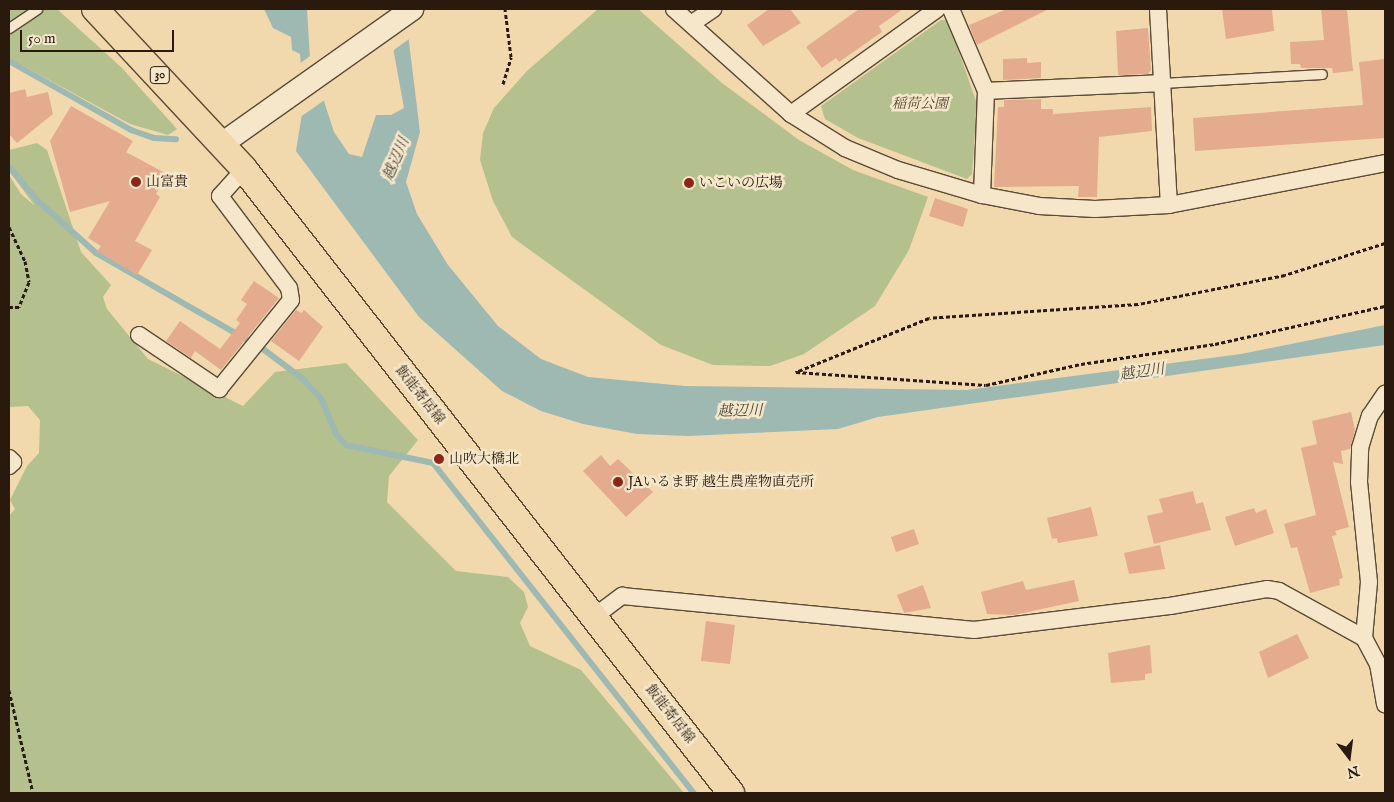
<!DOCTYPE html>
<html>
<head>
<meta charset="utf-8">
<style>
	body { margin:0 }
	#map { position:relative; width:1394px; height:802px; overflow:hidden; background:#f1d9ad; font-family:"IM FELL English","Noto Serif JP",serif }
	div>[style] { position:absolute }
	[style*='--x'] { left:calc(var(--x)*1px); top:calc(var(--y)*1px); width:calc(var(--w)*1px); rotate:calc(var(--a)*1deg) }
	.green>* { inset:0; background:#b4c08e }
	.water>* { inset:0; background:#9db9b2 }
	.pier>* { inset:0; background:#f1d9ad }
	.stream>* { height:6px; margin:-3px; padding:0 3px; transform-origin:3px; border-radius:3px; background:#9db9b2 }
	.building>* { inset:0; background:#e4ab8f }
	.path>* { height:3px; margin-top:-1.5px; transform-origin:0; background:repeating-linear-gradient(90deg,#291a0d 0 4px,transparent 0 6.5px) }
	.roads { filter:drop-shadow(1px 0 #5b4a35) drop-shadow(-1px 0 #5b4a35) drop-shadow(0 1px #5b4a35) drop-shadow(0 -1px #5b4a35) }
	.lane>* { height:9px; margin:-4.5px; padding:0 4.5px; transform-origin:4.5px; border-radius:4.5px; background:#f6e6ca }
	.street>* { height:16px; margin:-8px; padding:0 8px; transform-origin:8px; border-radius:8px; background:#f6e6ca }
	.secondary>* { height:22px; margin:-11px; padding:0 11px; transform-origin:11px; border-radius:11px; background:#f6e6ca }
	.primary>* { height:26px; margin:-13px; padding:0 13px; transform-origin:13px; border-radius:13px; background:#f1d9ad }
	.dots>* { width:14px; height:14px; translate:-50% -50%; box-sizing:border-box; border:2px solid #f6e6ca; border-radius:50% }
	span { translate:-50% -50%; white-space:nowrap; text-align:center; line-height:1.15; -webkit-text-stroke:5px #f6e6ca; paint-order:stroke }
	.shield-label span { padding:1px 4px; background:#f6e6ca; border:1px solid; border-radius:4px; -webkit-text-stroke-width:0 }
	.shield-label { font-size:12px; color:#291a0d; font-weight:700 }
	.park-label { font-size:14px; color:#534c34; font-style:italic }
	.poi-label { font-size:14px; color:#291a0d }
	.left { translate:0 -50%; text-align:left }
	.street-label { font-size:14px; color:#291a0d }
	.water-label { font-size:15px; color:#4c4a3f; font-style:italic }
	.frame { position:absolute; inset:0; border:10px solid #291a0d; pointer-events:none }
	.north { position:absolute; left:1324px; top:732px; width:50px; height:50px; -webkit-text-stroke:4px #f6e6ca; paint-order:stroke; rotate:165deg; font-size:14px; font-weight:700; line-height:20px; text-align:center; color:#291a0d }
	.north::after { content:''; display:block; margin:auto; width:18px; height:22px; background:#291a0d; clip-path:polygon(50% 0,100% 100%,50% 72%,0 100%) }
	.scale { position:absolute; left:20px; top:30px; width:154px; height:22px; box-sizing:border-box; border:2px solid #291a0d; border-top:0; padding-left:6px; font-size:15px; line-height:18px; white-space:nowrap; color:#291a0d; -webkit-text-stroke:4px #f6e6ca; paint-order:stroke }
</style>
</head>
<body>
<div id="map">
	<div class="green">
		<div style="clip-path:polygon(9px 9px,57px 9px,122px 68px,177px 129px,168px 135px,130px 124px,9px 58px)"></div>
		<div style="clip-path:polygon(598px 9px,638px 9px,722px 83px,799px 140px,853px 170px,928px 197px,909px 250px,875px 306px,804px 354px,770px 366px,713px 365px,661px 345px,512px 237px,493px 201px,480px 160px,483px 133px,494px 108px,527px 71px)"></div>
		<div style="clip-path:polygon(941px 20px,948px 20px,977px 104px,972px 174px,967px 179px,858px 138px,825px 119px,821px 106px)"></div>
		<div style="clip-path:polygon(37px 143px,47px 150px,81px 252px,111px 285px,103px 297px,107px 309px,148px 359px,243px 406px,275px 372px,346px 363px,418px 440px,389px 476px,387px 502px,456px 571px,508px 577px,524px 592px,528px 607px,520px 623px,530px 646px,581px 670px,684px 793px,9px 793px,9px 516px,15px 509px,10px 500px,27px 466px,39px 453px,40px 420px,28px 406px,9px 407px,9px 175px,21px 194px,35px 206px,9px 171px,9px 150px)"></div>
	</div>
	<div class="water">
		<div style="clip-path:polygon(264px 9px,307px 9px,310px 58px,334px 132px,349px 154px,362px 157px,376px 115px,391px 115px,404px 108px,386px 9px,405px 9px,420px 132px,406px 182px,417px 214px,448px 265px,498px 326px,541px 359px,588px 377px,685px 386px,967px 390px,1241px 354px,1385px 325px,1385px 345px,878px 417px,838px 429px,688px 436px,637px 434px,583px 424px,541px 411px,502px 391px,419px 317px,296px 151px,304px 101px,300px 54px,292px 50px,291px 37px,273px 28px)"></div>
	</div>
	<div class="pier">
		<div style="clip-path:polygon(384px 9px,408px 9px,412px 37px,391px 52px)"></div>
		<div style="clip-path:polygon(313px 54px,326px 99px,299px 118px,302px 101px,299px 64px)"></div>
	</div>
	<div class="stream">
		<div style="--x:9;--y:61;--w:140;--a:29.5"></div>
		<div style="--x:131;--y:130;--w:24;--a:19"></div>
		<div style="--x:154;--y:138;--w:22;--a:3"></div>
		<div style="--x:9;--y:167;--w:45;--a:49.5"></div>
		<div style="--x:38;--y:201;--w:78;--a:41.9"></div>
		<div style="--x:96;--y:253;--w:193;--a:29.9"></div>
		<div style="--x:263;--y:349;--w:50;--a:36.9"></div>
		<div style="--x:303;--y:379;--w:26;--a:47"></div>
		<div style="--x:321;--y:398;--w:39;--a:67"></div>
		<div style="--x:336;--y:434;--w:15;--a:48"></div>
		<div style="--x:346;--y:445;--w:89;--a:11.7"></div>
		<div style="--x:433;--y:463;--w:421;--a:51.7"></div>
	</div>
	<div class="building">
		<div style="clip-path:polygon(769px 9px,790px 9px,801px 23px,763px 46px,747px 25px)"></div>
		<div style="clip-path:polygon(859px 9px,903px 9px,879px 26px,882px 32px,839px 62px,836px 58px,822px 68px,806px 47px)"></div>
		<div style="clip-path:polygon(1007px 9px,1049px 9px,977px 45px,969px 25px)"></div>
		<div style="clip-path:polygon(1222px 9px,1272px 9px,1274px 31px,1226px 39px)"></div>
		<div style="clip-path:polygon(1321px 9px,1347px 9px,1353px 71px,1333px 73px,1332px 68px,1301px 68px,1300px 64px,1291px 64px,1290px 42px,1324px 40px)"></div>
		<div style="clip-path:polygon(1148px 28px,1151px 70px,1148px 74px,1118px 75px,1116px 31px)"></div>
		<div style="clip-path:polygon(1027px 58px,1027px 63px,1041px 62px,1041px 78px,1003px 80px,1003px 59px)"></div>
		<div style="clip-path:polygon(1385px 59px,1385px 138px,1195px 151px,1193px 118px,1363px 105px,1359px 62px)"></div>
		<div style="clip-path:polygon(25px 89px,27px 97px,48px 92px,53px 114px,17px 143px,9px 134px,9px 93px)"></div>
		<div style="clip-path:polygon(1041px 99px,1041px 109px,1053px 109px,1053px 114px,1151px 107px,1152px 131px,1099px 137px,1097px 197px,1078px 197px,1079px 186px,994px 187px,998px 107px,1004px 107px,1004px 100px)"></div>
		<div style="clip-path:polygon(71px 106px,133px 141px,126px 152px,167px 174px,156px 194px,160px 197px,135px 241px,152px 250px,137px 275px,97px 251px,101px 246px,88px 238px,110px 201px,70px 212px,50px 141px)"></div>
		<div style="clip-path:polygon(935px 198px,968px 209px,963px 227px,929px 216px)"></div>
		<div style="clip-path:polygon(254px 281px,279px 298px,221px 370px,195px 351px,191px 358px,166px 341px,180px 321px,220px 349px,240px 323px,236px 320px,247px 304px,241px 300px)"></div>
		<div style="clip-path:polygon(296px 310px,301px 313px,304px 310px,323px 327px,299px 361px,271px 341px)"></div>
		<div style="clip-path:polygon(1351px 412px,1355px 430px,1350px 449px,1341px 451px,1343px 464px,1333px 462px,1349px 527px,1335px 531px,1337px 535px,1332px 536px,1343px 578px,1339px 579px,1340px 585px,1310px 593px,1297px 547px,1291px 548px,1284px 524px,1316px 515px,1301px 448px,1317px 444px,1312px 421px)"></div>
		<div style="clip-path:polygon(601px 455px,610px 466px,618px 459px,653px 492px,626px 517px,583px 471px)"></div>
		<div style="clip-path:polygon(1193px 491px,1196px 504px,1203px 502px,1211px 530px,1154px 544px,1147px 516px,1163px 512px,1159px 499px)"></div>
		<div style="clip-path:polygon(1091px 507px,1098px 536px,1058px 543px,1057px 538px,1052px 539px,1047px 518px)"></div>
		<div style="clip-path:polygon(1254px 508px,1256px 513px,1266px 509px,1274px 533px,1235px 546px,1225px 517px)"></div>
		<div style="clip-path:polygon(914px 529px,919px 544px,896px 552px,891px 537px)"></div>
		<div style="clip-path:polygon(1160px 545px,1165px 569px,1129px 574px,1124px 553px)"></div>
		<div style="clip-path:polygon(1074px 580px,1079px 601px,1014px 615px,987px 614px,981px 592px,1023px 581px,1026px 590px)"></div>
		<div style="clip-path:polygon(923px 585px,931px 608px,904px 613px,897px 595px)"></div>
		<div style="clip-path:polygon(706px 621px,735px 625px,730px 664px,701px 661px)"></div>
		<div style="clip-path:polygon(1297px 634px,1309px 658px,1268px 678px,1259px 652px)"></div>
		<div style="clip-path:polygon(1150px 645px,1152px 673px,1145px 674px,1145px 680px,1111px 683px,1108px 653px)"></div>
	</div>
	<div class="path">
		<div style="--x:503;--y:84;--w:28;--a:-73"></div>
		<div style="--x:511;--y:57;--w:48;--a:-97.1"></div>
		<div style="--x:9;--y:227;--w:38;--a:65"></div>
		<div style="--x:25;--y:261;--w:21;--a:79"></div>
		<div style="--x:29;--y:282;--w:27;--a:112"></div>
		<div style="--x:19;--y:307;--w:10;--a:180"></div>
		<div style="--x:1385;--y:243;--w:105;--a:162.3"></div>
		<div style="--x:1285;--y:275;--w:150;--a:168.8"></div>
		<div style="--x:1138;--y:304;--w:209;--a:176.2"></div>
		<div style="--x:929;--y:318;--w:144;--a:157.9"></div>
		<div style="--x:796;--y:372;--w:190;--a:3.9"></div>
		<div style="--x:986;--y:385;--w:97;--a:-12.5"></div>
		<div style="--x:1081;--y:364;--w:135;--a:-8.5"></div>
		<div style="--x:1215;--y:344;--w:174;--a:-12.6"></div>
		<div style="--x:9;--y:690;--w:106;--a:76.9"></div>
	</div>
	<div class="roads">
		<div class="lane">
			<div style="--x:9;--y:28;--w:34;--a:-34"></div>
			<div style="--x:1162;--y:83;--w:160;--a:-3.2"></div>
		</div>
		<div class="street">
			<div style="--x:674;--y:9;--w:157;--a:41.9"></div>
			<div style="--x:791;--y:114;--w:64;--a:32.2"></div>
			<div style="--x:845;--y:148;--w:57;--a:22.5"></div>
			<div style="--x:898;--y:170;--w:88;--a:16.6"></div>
			<div style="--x:982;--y:195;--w:58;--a:10.9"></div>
			<div style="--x:1039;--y:206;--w:56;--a:3.1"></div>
			<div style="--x:1095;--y:209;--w:74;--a:-3.1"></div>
			<div style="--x:1169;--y:205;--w:220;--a:-11"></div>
			<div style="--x:951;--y:9;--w:89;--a:66.9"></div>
			<div style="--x:1158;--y:9;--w:196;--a:86.8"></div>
			<div style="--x:691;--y:24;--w:27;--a:-34"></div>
			<div style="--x:791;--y:114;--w:180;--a:-35.7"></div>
			<div style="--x:982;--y:195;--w:104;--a:-87.8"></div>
			<div style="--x:986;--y:91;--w:176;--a:-2.6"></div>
			<div style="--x:139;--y:335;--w:97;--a:34"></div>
			<div style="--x:219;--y:389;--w:114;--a:-51"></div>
			<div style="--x:291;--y:300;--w:12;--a:-99"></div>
			<div style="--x:289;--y:288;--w:115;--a:-126.9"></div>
			<div style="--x:220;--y:196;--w:36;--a:-48"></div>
			<div style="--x:9;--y:458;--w:6;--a:45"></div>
			<div style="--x:13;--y:462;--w:6;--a:135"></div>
			<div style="--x:595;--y:616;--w:34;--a:-37"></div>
			<div style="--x:622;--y:596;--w:354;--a:5.5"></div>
			<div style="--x:974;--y:630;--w:197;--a:-7"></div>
			<div style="--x:1170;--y:606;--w:98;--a:-9.9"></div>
			<div style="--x:1267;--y:589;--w:12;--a:9"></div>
			<div style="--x:1279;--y:591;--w:97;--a:28.9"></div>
			<div style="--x:1364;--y:638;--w:30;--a:62"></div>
			<div style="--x:1378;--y:664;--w:41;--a:80.1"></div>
			<div style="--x:1364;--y:638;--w:56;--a:-84.9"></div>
			<div style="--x:1369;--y:582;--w:100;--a:-95.7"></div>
			<div style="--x:1359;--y:482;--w:34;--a:-88"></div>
			<div style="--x:1360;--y:448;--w:34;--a:-73"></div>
			<div style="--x:1370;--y:416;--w:27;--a:-56"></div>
		</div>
		<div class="secondary">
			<div style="--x:223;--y:143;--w:232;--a:-35.3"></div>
		</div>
		<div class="primary">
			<div style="--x:95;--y:9;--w:219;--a:47"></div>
			<div style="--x:244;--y:169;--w:792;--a:52.03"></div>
		</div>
	</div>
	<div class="dots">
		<div style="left:136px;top:182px;background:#8f2418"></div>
		<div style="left:689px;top:183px;background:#8f2418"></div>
		<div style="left:439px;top:459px;background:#8f2418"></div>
		<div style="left:618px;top:482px;background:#8f2418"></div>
	</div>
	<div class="shield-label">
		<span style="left:160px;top:75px">30</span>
	</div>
	<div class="park-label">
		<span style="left:920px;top:104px">稲荷公園</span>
	</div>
	<div class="poi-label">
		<span class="left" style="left:146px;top:182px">山富貴</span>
		<span class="left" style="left:699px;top:183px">いこいの広場</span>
		<span class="left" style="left:449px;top:459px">山吹大橋北</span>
		<span class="left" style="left:628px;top:482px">JAいるま野 越生農産物直売所</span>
	</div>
	<div class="street-label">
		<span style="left:420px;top:395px;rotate:52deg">飯能寄居線</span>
		<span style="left:670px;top:714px;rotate:52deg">飯能寄居線</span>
	</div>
	<div class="water-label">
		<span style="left:396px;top:159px;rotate:-67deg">越辺川</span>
		<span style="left:1142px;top:372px;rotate:-8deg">越辺川</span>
		<span style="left:740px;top:411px;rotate:-1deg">越辺川</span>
	</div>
	<div class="frame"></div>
	<div class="north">N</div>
	<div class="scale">50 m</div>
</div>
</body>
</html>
